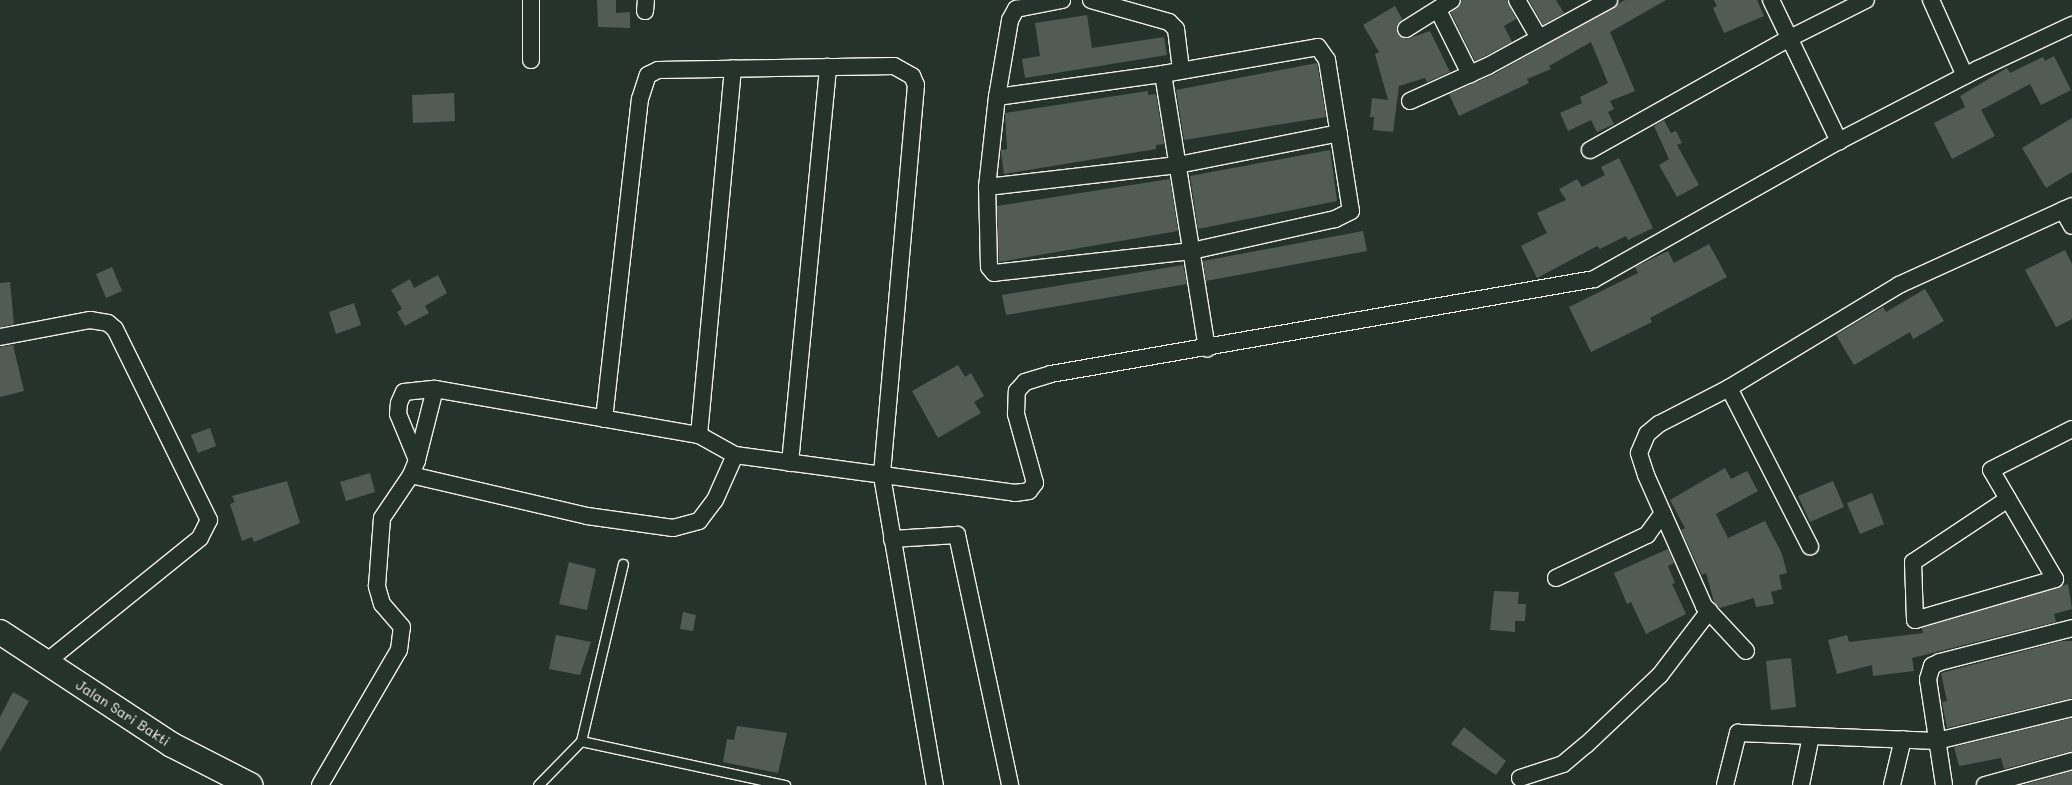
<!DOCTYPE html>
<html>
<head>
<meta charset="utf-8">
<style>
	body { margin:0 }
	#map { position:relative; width:2072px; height:785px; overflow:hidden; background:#26332d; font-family:Mali,sans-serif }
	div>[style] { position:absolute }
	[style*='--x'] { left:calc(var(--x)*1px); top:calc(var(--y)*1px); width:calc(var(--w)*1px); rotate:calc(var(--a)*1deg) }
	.building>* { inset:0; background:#525c55 }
	.roads { filter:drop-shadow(1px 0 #f4f1e8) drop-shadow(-1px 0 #f4f1e8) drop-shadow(0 1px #f4f1e8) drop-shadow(0 -1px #f4f1e8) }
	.lane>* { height:9px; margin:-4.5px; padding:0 4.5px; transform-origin:4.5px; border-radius:4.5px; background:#26332d }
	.street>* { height:16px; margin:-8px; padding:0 8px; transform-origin:8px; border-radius:8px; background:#26332d }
	.secondary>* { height:24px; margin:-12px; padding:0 12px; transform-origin:12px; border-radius:12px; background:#26332d }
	span { translate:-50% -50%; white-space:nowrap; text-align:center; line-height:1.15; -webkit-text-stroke:5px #26332d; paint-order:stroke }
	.street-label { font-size:14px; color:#f4f1e8 }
</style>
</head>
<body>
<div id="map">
	<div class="building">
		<div style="clip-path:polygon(597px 0,616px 0,616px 13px,630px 12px,630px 28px,598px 27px)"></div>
		<div style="clip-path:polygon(1462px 0,1507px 0,1516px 19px,1504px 26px,1512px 42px,1475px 61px,1451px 13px)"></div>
		<div style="clip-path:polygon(1529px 0,1556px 0,1564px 13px,1543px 25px)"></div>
		<div style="clip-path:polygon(1625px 0,1666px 0,1610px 32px,1635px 91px,1610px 101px,1614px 109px,1608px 112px,1614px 124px,1597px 132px,1591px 120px,1568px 131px,1560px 113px,1582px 103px,1580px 97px,1608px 83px,1591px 42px,1549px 66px,1551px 69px,1527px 79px,1529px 83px,1459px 116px,1449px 94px,1493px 75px)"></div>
		<div style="clip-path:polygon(1714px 0,1757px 0,1764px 16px,1724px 33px,1713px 8px,1717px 6px)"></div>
		<div style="clip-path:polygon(1395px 6px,1402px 19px,1397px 25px,1398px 35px,1407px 39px,1430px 31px,1450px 72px,1427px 82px,1425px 78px,1399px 86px,1393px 132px,1373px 130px,1374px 117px,1370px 117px,1372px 98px,1388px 100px,1375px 54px,1379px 52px,1363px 25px)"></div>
		<div style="clip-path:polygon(1087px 15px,1092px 48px,1164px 37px,1167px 55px,1025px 78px,1022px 59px,1040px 56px,1035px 23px)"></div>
		<div style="clip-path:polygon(2054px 56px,2071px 90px,2041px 105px,2030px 84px,1981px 110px,1995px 136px,1952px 159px,1934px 123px,1965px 107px,1960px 96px,2007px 68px,2010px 73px,2043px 57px,2045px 61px)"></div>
		<div style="clip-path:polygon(1317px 63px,1326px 117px,1184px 140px,1176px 90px)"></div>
		<div style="clip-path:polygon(1148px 91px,1148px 95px,1156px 94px,1164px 144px,1156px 145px,1156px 149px,1004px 174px,1001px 153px,1001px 150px,1007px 149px,1005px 113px)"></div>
		<div style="clip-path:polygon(454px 93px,455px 121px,413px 123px,412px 95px)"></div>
		<div style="clip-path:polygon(2072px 118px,2072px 172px,2046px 188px,2022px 148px)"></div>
		<div style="clip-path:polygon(1664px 120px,1671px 133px,1676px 131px,1682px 143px,1677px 145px,1699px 185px,1677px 197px,1659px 165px,1669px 159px,1654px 126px)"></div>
		<div style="clip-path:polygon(1330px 150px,1337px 201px,1198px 229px,1190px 176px)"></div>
		<div style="clip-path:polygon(1619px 158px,1653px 228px,1628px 240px,1626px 236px,1600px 249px,1597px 246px,1537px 278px,1521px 246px,1547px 233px,1537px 213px,1566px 200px,1559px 189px,1577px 179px,1582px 187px,1605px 175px,1601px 167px)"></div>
		<div style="clip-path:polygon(1170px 179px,1178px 231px,999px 262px,997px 206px)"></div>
		<div style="clip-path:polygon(1363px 231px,1367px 251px,1206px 281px,1203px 261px)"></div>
		<div style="clip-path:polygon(1709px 244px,1727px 277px,1650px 318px,1652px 322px,1591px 352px,1569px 307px,1638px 273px,1635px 267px,1668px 251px,1674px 263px)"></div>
		<div style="clip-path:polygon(2065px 250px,2072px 264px,2072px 319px,2056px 327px,2025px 270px)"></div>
		<div style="clip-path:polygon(1183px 265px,1187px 284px,1006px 315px,1002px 295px)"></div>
		<div style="clip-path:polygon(112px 267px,122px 291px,106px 298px,96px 274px)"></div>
		<div style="clip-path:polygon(438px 275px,447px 293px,425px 306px,429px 313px,405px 326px,397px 312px,402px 309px,391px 290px,410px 279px,414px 288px)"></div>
		<div style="clip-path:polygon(10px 282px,14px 324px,0 327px,0 283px)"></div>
		<div style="clip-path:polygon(1925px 289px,1944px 321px,1913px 339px,1910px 332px,1854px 365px,1836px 335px,1883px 307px,1886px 312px)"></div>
		<div style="clip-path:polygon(354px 303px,361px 325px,336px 334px,329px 312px)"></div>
		<div style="clip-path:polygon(13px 345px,24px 391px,0 397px,0 347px)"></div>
		<div style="clip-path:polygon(958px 365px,965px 377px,971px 373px,984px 396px,974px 402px,981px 413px,938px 438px,912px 391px)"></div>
		<div style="clip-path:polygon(210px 428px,216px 446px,198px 453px,191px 435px)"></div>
		<div style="clip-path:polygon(1725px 468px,1731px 479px,1747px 471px,1758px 491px,1716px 514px,1728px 538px,1765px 521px,1782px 554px,1787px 573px,1779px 575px,1782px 589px,1771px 592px,1774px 604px,1756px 607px,1754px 598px,1720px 608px,1714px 602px,1706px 573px,1702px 575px,1681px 530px,1685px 528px,1670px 500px)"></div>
		<div style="clip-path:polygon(370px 473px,375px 492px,346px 501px,340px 482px)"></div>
		<div style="clip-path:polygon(287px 481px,300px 523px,254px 542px,252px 537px,242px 541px,230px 504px,235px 502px,232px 496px)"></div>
		<div style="clip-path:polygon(1833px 481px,1844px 507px,1810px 522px,1798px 496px)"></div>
		<div style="clip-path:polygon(1872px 493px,1884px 524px,1860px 534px,1847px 503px)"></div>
		<div style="clip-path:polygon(1668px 549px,1674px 563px,1668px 566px,1675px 583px,1672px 584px,1686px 614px,1646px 634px,1631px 602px,1627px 604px,1614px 573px)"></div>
		<div style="clip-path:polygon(569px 562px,596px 569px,587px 610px,559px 604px)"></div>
		<div style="clip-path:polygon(2068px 584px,2072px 609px,2054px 614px,2056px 622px,1912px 658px,1914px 671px,1873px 676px,1872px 665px,1837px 674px,1828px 640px,1847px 635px,1849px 642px,1923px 633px,1922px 628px)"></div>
		<div style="clip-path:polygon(1494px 591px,1519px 592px,1518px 604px,1526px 604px,1525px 621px,1515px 621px,1515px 632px,1490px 630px)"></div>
		<div style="clip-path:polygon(683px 612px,696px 615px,693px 631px,680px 629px)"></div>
		<div style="clip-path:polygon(556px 635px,591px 642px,580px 675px,549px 669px)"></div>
		<div style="clip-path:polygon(2062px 641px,2072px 641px,2072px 698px,1947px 728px,1942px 702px,1947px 701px,1941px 673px)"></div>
		<div style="clip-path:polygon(1791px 658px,1796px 707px,1771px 710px,1766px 661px)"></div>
		<div style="clip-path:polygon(13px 692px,29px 701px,0 752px,0 717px)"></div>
		<div style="clip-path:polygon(2072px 718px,2072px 751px,2004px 769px,2001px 758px,1959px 766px,1954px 747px)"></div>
		<div style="clip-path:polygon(737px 726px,787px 733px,778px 773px,723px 762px,727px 739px,734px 740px)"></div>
		<div style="clip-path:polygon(1464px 727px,1506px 761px,1496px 775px,1451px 744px)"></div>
		<div style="clip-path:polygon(2072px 771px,2072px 785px,2023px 785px)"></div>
	</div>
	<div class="roads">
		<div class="lane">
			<div style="--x:581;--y:741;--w:209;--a:12.2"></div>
			<div style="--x:538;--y:785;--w:62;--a:-45.7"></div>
			<div style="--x:581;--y:741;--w:182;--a:-76.7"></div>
		</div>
		<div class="street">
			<div style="--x:531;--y:0;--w:60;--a:90"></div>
			<div style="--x:1091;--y:0;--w:81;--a:15.8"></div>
			<div style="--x:1169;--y:22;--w:10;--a:45"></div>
			<div style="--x:1176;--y:29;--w:41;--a:83"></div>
			<div style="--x:1517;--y:0;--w:44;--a:59.9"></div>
			<div style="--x:1771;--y:0;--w:157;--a:64.3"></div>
			<div style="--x:1931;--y:0;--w:83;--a:65.9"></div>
			<div style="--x:1438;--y:10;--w:72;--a:63.4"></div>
			<div style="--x:645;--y:11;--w:11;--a:-85"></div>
			<div style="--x:1406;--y:29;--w:54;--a:-32.2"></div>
			<div style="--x:1163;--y:74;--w:278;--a:80.9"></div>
			<div style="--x:997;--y:97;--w:168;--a:-7.9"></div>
			<div style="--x:1163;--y:74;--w:157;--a:-9.9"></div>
			<div style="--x:1318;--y:47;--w:16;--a:55"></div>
			<div style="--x:1327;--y:60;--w:153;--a:81"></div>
			<div style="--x:1351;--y:211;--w:18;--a:153"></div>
			<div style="--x:1335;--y:219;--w:147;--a:167.4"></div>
			<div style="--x:1192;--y:251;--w:199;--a:173.7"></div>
			<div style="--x:994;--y:273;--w:8;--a:-130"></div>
			<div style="--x:989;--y:267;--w:80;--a:-91.4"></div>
			<div style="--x:987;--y:187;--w:91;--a:-83.7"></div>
			<div style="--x:997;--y:97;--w:78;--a:-80.4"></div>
			<div style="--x:1010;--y:20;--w:13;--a:-61"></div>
			<div style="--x:1016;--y:9;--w:47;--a:-11.1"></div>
			<div style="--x:1410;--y:101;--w:85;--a:-24.2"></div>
			<div style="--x:1488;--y:66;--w:138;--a:-28.6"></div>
			<div style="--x:1590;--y:150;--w:227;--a:-29.3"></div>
			<div style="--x:1788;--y:39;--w:87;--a:-26.6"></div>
			<div style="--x:987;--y:187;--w:192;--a:-6.6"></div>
			<div style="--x:1178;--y:165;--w:164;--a:-11.2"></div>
			<div style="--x:2063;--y:210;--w:18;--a:61"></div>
			<div style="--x:0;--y:337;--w:92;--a:-10.7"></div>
			<div style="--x:90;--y:320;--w:18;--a:9"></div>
			<div style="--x:108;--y:323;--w:9;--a:41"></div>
			<div style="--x:115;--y:329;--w:213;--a:63.8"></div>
			<div style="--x:209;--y:520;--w:20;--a:117"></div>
			<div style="--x:200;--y:538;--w:199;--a:141.1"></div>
			<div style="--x:1729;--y:388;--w:178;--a:62.9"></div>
			<div style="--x:604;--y:419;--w:322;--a:-83.6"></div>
			<div style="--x:640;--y:99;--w:25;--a:-72"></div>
			<div style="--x:648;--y:75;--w:11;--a:-27"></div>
			<div style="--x:658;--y:70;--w:236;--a:-1"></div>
			<div style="--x:894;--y:66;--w:21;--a:29"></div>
			<div style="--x:912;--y:76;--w:10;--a:66"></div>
			<div style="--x:916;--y:85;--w:392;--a:95"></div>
			<div style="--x:882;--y:476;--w:314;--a:80.3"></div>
			<div style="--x:699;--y:435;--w:368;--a:-84.7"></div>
			<div style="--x:417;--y:460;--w:73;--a:-75.8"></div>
			<div style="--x:790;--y:463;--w:398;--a:-84.5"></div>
			<div style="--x:411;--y:475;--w:181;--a:13.1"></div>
			<div style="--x:587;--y:516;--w:87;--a:7.9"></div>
			<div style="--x:673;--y:528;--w:27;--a:-15"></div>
			<div style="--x:699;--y:521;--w:26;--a:-53"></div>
			<div style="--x:715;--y:500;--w:49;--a:-66"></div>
			<div style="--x:2008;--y:499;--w:114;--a:146.4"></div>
			<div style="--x:1913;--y:562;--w:58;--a:88"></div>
			<div style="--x:1915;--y:620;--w:146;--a:-16.3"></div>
			<div style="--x:2055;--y:579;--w:126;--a:-120.4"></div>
			<div style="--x:1991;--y:470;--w:91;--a:-26.8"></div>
			<div style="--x:892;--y:539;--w:65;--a:-3.5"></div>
			<div style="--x:957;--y:535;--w:256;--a:78"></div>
			<div style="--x:1556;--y:578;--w:101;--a:-25.3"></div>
			<div style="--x:1647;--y:535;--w:27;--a:-54"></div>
			<div style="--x:1746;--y:651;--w:62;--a:-133"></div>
			<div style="--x:1704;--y:606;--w:143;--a:-113.9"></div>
			<div style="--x:1646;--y:475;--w:23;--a:-108"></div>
			<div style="--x:1639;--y:453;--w:21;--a:-67"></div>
			<div style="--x:1647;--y:434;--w:16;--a:-40"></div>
			<div style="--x:1659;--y:424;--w:79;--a:-27.2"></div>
			<div style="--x:1729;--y:388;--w:199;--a:-31.2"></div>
			<div style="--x:1899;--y:285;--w:190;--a:-24.5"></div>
			<div style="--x:1520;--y:778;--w:45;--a:-18"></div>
			<div style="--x:1563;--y:764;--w:30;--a:-40"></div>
			<div style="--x:1586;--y:745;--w:102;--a:-43.4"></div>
			<div style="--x:1660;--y:675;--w:81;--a:-52.6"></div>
			<div style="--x:320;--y:785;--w:156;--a:-59.7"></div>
			<div style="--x:399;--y:650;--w:23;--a:-83"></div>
			<div style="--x:402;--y:627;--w:30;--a:-131"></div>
			<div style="--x:382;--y:604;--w:19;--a:-106"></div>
			<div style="--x:377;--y:586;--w:68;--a:-85.8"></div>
			<div style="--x:382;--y:518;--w:52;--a:-56"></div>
			<div style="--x:411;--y:475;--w:16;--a:-68"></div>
			<div style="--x:417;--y:460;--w:50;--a:-112.4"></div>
			<div style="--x:398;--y:414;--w:11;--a:-85"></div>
			<div style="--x:399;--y:403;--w:12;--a:-66"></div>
			<div style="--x:404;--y:392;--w:31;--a:-6"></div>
			<div style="--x:435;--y:389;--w:268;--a:9.9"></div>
			<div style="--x:699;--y:435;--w:41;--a:29.1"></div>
			<div style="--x:735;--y:455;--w:283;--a:7.7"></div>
			<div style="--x:1015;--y:493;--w:14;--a:-8"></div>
			<div style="--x:1029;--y:491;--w:10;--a:-53"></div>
			<div style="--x:1035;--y:483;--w:72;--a:-105.4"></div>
			<div style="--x:1016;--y:414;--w:23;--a:-88"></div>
			<div style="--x:1017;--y:391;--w:12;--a:-48"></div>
			<div style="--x:1025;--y:382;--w:27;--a:-17"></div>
			<div style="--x:1051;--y:374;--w:551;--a:-9.92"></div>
			<div style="--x:1594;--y:279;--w:281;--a:-29.4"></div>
			<div style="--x:1839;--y:141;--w:157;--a:-27.4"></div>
			<div style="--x:1978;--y:69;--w:104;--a:-25.1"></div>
			<div style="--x:1725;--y:785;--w:54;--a:-76"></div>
			<div style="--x:1738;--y:733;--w:199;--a:2.3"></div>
			<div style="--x:1937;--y:741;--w:139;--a:-13.7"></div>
			<div style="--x:1801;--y:785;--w:50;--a:-78.5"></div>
			<div style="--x:1892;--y:785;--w:47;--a:-76.6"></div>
			<div style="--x:1944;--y:785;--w:107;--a:-98.6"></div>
			<div style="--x:1928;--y:679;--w:14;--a:-73"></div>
			<div style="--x:1932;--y:666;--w:9;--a:-27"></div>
			<div style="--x:1940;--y:662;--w:136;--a:-14.4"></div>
			<div style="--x:1985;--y:785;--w:90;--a:-15.4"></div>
		</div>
		<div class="secondary">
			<div style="--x:0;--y:632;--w:206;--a:33.3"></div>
			<div style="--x:172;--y:745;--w:88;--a:27.1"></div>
		</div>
	</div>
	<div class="street-label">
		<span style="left:123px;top:713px;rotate:33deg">Jalan Sari Bakti</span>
	</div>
</div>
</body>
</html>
